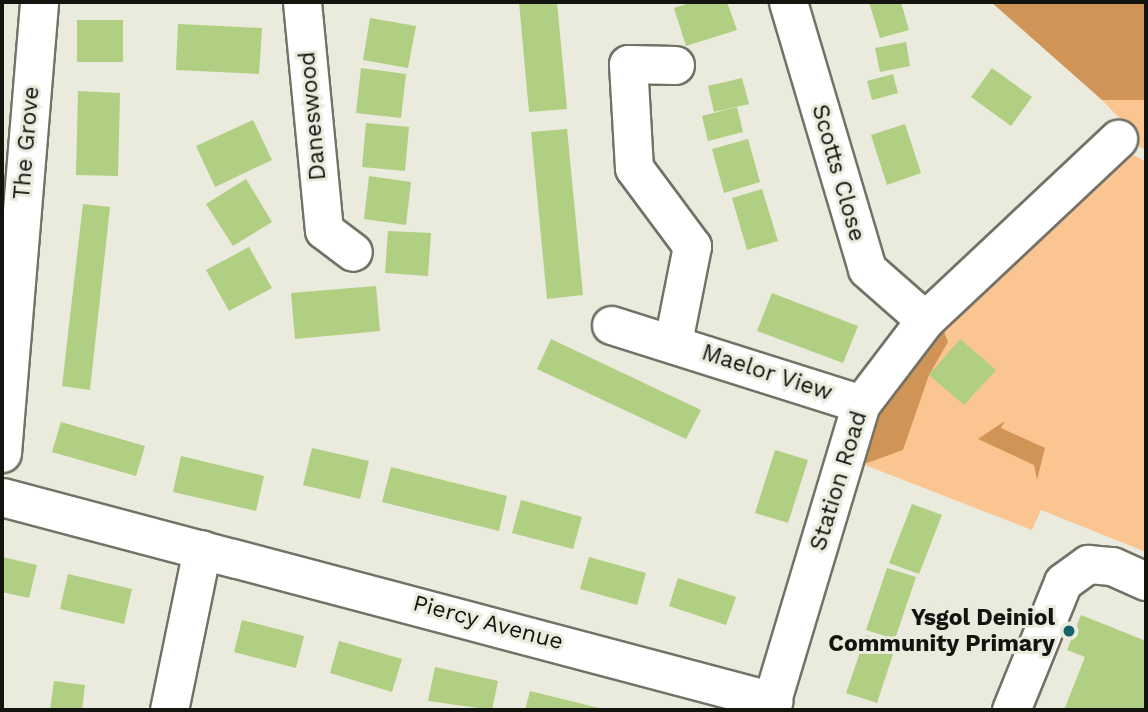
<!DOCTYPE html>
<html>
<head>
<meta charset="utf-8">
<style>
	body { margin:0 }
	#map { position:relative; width:1148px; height:712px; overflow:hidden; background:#eaeadd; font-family:"Work Sans",sans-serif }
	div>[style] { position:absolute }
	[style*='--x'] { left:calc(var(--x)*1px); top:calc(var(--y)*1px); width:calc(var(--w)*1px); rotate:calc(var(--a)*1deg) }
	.green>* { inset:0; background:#fac591 }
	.forest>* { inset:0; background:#d09556 }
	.building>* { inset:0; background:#b0cf82 }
	.roads { filter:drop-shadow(2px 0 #737267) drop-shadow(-2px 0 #737267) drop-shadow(0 2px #737267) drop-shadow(0 -2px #737267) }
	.minor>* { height:37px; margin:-18.5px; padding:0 18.5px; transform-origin:18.5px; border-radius:18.5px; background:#fff }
	.dots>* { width:19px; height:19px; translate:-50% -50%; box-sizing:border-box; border:4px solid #eaeadd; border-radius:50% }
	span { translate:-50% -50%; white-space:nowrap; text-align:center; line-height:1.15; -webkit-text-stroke:6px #eaeadd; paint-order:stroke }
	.street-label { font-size:23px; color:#14140f }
	.poi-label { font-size:23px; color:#14140f; font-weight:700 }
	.right { translate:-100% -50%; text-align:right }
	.frame { position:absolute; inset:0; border:4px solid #14140f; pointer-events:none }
</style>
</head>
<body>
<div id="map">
	<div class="green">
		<div style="clip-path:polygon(1145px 96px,1146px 100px,1146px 150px,1121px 137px,1127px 126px,1102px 100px)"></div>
		<div style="clip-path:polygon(1117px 145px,1146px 162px,1146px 552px,1041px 510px,1032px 530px,852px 460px,898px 370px)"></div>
	</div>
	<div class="forest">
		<div style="clip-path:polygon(991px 2px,1146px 2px,1146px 100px,1102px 100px)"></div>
		<div style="clip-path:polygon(941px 324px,948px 342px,929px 375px,903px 450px,867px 463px,852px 460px,864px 427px)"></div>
		<div style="clip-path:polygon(1005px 421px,1001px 428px,1045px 448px,1037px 480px,1034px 465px,978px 439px)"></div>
	</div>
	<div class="building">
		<div style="clip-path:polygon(519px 2px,557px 2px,567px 109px,529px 112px)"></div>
		<div style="clip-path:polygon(692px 2px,727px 2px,737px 30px,686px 46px,674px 8px)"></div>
		<div style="clip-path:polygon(869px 2px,901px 2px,909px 30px,880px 38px)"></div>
		<div style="clip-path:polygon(370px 18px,416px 26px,408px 68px,363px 60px)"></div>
		<div style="clip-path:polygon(77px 20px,123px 20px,123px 62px,77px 62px)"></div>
		<div style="clip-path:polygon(178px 24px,262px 28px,259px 74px,176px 70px)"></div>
		<div style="clip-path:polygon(906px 42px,910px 66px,880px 72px,875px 48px)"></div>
		<div style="clip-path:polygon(361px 68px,406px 74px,401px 118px,356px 113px)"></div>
		<div style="clip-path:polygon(992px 68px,1032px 97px,1011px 126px,971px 97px)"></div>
		<div style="clip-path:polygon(893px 74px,898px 93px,872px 100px,867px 81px)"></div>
		<div style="clip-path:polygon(742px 78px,749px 104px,714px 112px,708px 86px)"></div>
		<div style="clip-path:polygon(78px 91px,120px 93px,118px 176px,76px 175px)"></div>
		<div style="clip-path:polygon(737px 107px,743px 132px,708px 141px,702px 116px)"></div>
		<div style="clip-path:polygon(253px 120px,272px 160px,215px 187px,196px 146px)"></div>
		<div style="clip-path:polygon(366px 123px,409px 127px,405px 171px,362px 167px)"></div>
		<div style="clip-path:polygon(905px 124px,921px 173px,887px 185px,871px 135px)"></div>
		<div style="clip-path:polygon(567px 129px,583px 295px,547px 299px,531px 132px)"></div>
		<div style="clip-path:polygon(748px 139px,760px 182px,724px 193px,712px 149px)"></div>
		<div style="clip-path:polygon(369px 176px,411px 182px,406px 225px,364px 219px)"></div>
		<div style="clip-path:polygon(246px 179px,272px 222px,233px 246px,206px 204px)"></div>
		<div style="clip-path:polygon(762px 189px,778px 241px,747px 250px,732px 198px)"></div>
		<div style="clip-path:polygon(83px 204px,110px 207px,90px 390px,62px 386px)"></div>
		<div style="clip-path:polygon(388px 231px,431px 233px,428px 276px,385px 273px)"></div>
		<div style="clip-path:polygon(249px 247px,272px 288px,229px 311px,206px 270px)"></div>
		<div style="clip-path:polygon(376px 286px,380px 331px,295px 339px,291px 293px)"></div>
		<div style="clip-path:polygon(772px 293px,858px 326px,843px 363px,757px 331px)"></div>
		<div style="clip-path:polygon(551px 339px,701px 410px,686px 439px,537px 369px)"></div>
		<div style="clip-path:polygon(960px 339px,996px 370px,964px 405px,929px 375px)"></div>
		<div style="clip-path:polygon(61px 422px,145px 446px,136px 476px,52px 452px)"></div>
		<div style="clip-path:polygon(312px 448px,369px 461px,360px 499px,303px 485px)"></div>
		<div style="clip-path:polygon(775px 450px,808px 460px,788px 523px,755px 513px)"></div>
		<div style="clip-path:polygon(181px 456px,264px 476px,256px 511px,173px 492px)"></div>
		<div style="clip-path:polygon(391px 467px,507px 496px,499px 531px,382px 502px)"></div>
		<div style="clip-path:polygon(521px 500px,582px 517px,573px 549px,512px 533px)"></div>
		<div style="clip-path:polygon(912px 504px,942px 515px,919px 574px,889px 563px)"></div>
		<div style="clip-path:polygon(2px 557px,37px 565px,29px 598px,2px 592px)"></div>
		<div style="clip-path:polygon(589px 557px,646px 573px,637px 605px,580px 589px)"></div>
		<div style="clip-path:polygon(887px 568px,916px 577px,895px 639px,866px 630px)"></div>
		<div style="clip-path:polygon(68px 574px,132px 589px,124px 624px,60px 609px)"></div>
		<div style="clip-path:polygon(678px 578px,736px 597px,726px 625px,669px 606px)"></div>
		<div style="clip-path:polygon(1081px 615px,1146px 641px,1146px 710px,1064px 710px,1085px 657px,1067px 650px)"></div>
		<div style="clip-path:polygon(242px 620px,304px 636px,296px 668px,234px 652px)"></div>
		<div style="clip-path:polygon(866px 635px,896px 645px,877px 703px,846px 693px)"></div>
		<div style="clip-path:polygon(339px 641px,402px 659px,392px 692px,330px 673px)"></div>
		<div style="clip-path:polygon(435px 667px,498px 681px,492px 710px,428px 701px)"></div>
		<div style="clip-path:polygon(54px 681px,85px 685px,82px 710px,50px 710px)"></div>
		<div style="clip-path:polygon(530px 691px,603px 709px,603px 710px,525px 710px)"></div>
	</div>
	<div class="roads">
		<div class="minor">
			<div style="--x:302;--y:2;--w:229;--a:84.5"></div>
			<div style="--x:324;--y:230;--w:36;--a:37"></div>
			<div style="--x:788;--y:2;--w:278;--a:73.5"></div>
			<div style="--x:867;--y:269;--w:77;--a:41.3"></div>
			<div style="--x:611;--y:325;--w:262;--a:17.5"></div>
			<div style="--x:673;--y:342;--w:98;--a:-78.8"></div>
			<div style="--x:692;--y:246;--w:97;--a:-126.6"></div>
			<div style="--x:634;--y:168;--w:104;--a:-93.3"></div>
			<div style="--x:628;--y:64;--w:47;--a:1.2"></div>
			<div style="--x:2;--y:453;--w:453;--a:-85.3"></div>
			<div style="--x:2;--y:497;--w:798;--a:14.82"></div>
			<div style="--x:169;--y:710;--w:164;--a:-78.4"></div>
			<div style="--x:769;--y:710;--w:320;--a:-73.3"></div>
			<div style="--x:861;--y:404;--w:106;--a:-52.7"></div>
			<div style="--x:925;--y:320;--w:265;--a:-43.2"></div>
			<div style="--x:1011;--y:710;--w:138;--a:-67.9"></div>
			<div style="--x:1063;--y:582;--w:31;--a:-36"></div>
			<div style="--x:1088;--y:564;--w:24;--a:5"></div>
			<div style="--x:1112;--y:566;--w:37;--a:24"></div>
		</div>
	</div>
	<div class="dots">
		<div style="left:1069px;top:631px;background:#15636c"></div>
	</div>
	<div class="street-label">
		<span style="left:313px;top:116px;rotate:-95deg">Daneswood</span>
		<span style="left:27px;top:143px;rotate:-85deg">The Grove</span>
		<span style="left:838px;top:173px;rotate:74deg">Scotts Close</span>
		<span style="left:767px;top:373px;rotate:18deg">Maelor View</span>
		<span style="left:839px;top:481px;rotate:-73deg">Station Road</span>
		<span style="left:488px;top:623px;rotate:15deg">Piercy Avenue</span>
	</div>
	<div class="poi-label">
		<span class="right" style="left:1055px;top:631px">Ysgol Deiniol<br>Community Primary</span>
	</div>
	<div class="frame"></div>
</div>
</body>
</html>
